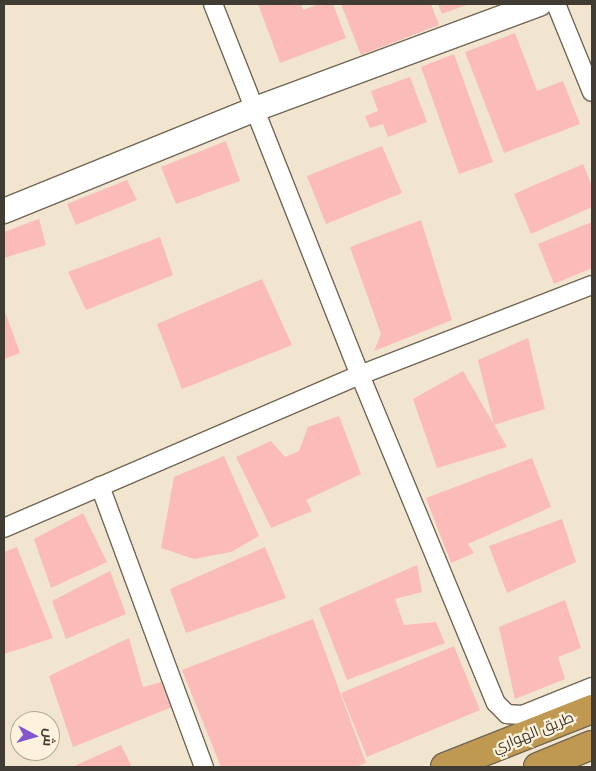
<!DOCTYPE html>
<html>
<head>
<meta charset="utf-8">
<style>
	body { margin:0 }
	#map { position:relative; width:596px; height:771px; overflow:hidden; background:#f1e5cf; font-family:"IBM Plex Serif",Cairo,serif }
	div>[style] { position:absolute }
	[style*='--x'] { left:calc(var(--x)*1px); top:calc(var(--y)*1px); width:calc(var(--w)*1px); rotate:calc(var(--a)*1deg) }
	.building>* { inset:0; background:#fbbbb6 }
	.roads { filter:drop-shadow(1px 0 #716753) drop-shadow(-1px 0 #716753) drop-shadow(0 1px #716753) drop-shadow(0 -1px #716753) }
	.minor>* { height:18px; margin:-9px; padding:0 9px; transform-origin:9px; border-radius:9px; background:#fff }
	.secondary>* { height:24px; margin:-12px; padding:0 12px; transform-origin:12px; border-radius:12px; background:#fff }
	.trunk>* { height:28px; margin:-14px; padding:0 14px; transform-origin:14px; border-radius:14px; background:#bf9852 }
	span { translate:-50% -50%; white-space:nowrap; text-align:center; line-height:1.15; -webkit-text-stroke:4.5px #fef2dc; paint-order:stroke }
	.street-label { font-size:15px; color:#413c33 }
	.frame { position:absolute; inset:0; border:5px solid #413c33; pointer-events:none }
	.north { position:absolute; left:10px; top:711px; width:50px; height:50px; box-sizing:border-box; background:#fef2dc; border:1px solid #b2a998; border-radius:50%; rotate:96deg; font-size:14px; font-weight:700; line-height:20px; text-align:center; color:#413c33 }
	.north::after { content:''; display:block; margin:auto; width:18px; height:22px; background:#8355ce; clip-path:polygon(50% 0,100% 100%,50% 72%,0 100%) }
</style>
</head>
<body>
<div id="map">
	<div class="building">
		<div style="clip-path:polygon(258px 4px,301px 4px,303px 10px,319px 4px,333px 4px,346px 38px,280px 63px)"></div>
		<div style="clip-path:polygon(341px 4px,431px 4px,439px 25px,361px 55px)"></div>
		<div style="clip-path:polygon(438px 4px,469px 4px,442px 14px)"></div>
		<div style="clip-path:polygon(515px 33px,537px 91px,563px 81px,580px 124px,504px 153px,465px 52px)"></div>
		<div style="clip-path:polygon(454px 54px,493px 162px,459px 174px,421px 67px)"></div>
		<div style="clip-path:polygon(410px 77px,427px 122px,388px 137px,383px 124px,370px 128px,365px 116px,378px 111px,371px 91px)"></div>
		<div style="clip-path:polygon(226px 141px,240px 181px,176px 204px,161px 167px)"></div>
		<div style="clip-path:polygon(382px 146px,402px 193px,326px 224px,307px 176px)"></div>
		<div style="clip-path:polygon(583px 164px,592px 186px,592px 207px,531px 234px,514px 194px)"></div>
		<div style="clip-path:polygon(127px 180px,137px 200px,76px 225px,67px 204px)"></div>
		<div style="clip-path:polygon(39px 219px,46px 245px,4px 258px,4px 232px)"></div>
		<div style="clip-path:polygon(421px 220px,452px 320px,374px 351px,381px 334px,350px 247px)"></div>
		<div style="clip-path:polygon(592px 222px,592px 268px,554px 284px,538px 244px)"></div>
		<div style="clip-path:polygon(160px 237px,173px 275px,86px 310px,68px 272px)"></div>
		<div style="clip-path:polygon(262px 279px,292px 345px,182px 389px,157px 324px)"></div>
		<div style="clip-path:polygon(4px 309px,20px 353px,4px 359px)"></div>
		<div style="clip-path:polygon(528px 338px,545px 409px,494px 425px,478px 360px)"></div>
		<div style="clip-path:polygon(463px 371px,507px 447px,437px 468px,413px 399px)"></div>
		<div style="clip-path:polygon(339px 416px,361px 474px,306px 500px,312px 511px,271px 528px,236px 457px,271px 441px,285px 457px,299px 451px,308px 427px)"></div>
		<div style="clip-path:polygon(224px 456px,259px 536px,231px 552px,194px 559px,161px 548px,174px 477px)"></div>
		<div style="clip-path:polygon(532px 458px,551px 507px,468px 544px,474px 553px,451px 563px,426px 498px)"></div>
		<div style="clip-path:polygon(83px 513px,107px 562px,51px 588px,34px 539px)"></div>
		<div style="clip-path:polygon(562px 519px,576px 562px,507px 593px,489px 546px)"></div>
		<div style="clip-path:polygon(17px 547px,53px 638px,4px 654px,4px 552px)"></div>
		<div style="clip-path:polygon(265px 547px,286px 598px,186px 633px,170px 589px)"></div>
		<div style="clip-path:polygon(417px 565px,422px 592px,395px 599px,404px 625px,436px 622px,445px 643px,347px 680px,319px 608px)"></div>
		<div style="clip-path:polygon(110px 571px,126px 614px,66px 639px,52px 601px)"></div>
		<div style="clip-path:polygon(565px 600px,581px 648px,558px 657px,565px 679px,515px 699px,499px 627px)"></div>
		<div style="clip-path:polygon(313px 619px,366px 763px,355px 767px,221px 767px,182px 670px)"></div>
		<div style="clip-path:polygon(129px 638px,143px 687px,162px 682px,172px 707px,73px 747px,49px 676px)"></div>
		<div style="clip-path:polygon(454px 646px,480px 710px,367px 757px,341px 693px)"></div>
		<div style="clip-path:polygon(121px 745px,132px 767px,72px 767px)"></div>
	</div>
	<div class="roads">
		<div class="minor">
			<div style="--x:213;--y:4;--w:399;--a:68.4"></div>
			<div style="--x:360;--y:375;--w:355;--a:67.5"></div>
			<div style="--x:496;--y:703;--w:16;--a:45"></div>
			<div style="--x:507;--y:714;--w:15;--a:4"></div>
			<div style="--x:522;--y:715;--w:75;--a:-21.8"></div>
			<div style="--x:556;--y:4;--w:95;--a:67.8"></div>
			<div style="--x:100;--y:486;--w:300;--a:69.7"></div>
			<div style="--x:4;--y:528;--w:387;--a:-23.3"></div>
			<div style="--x:360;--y:375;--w:249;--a:-21.2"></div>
		</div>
		<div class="secondary">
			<div style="--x:4;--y:211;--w:271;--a:-22.1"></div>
			<div style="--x:255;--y:109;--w:303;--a:-20.3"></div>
		</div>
		<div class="trunk">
			<div style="--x:445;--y:767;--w:158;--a:-21.5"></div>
			<div style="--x:538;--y:767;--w:58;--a:-22.2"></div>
		</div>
	</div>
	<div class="street-label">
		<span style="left:533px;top:732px;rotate:-22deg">طريق الهواري</span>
	</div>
	<div class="frame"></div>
	<div class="north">ش</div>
</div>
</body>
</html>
